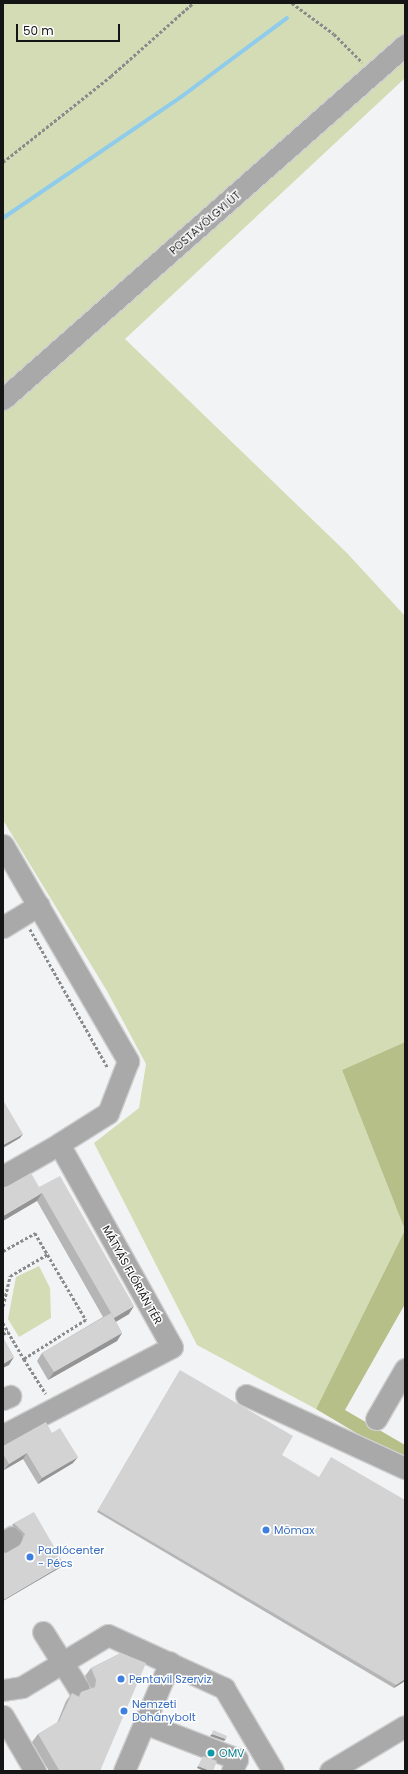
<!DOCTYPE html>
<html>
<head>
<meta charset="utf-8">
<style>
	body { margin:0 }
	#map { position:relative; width:408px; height:1774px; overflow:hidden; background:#f2f3f4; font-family:Poppins,sans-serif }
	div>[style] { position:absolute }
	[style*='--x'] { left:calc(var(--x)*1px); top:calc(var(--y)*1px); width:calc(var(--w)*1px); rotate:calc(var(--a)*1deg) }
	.green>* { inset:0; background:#d4dcb5 }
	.forest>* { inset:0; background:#b5bf87 }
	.stream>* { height:4px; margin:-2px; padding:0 2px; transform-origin:2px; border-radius:2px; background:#8fcceb }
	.path>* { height:2.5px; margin-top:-1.25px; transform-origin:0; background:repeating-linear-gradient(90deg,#8a8b8c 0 3px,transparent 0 5px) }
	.roads { filter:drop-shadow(1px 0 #cfcfd0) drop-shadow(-1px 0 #cfcfd0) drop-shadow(0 1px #cfcfd0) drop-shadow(0 -1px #cfcfd0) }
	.minor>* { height:21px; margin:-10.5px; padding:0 10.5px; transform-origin:10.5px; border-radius:10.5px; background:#aaa9a9 }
	.wall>* { inset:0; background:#b6b5b6 }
	.shaded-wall>* { inset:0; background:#949494 }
	.building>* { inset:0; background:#d4d3d4 }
	.dots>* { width:11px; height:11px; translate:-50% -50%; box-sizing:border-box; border:2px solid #fff; border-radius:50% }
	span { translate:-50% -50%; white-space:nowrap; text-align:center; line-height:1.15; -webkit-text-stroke:3px #fff; paint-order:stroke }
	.street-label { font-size:11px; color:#151516 }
	.shop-label { font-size:11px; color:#366cbe }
	.left { translate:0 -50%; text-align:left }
	.culture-label { font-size:11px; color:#0d838f }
	.frame { position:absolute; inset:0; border:4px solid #151516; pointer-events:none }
	.scale { position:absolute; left:16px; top:24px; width:104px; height:18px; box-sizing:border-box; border:2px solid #151516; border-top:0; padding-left:5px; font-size:12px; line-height:14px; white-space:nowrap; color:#151516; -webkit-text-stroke:3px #fff; paint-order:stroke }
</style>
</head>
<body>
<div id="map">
	<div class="green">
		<div style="clip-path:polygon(3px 3px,405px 3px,405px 78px,125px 339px,347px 553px,405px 616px,405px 1042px,342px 1070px,405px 1230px,316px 1409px,197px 1345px,94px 1143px,139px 1108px,146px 1064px,107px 991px,3px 820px)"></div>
		<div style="clip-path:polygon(39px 1266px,50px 1288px,51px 1318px,19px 1337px,8px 1319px,16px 1277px)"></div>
	</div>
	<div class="forest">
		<div style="clip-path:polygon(405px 1042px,405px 1304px,345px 1410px,405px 1445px,405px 1462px,316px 1409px,405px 1230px,342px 1070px)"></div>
	</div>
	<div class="stream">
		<div style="--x:3;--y:218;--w:215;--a:-34.2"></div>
		<div style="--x:181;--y:97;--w:132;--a:-36.7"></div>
	</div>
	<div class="path">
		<div style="--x:292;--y:3;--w:52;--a:36.4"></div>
		<div style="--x:334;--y:34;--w:40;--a:45"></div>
		<div style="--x:3;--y:162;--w:138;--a:-38.5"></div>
		<div style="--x:111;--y:76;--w:110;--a:-41.7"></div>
		<div style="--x:30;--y:929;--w:159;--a:60.7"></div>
		<div style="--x:3;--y:1251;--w:37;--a:-29"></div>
		<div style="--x:35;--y:1233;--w:101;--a:59.6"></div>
		<div style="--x:86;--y:1320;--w:73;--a:147.8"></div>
		<div style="--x:24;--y:1359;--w:41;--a:57.8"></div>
		<div style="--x:3;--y:1306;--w:31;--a:-77"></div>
		<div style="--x:10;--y:1276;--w:44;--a:-30.1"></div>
		<div style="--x:3;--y:1323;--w:42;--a:59.7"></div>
		<div style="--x:3;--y:1334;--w:6;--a:-31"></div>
	</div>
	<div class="roads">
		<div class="minor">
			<div style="--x:3;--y:399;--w:536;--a:-41.37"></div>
			<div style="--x:3;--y:845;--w:250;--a:59.9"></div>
			<div style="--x:128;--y:1061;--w:56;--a:111"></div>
			<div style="--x:108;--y:1113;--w:58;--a:147.7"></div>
			<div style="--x:3;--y:927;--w:42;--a:-31.4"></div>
			<div style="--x:3;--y:1176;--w:64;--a:-29.7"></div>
			<div style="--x:59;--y:1144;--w:232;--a:60.9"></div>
			<div style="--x:172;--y:1347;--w:191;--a:152.5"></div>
			<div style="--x:246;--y:1395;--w:175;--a:24.7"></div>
			<div style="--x:3;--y:1399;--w:8;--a:-23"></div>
			<div style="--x:376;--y:1419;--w:58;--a:-59.9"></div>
			<div style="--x:3;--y:1543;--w:11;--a:-34"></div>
			<div style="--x:43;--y:1632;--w:67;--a:57.7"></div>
			<div style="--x:3;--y:1690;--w:19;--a:-9"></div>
			<div style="--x:22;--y:1687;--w:100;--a:-31.2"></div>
			<div style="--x:108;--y:1635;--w:128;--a:24.6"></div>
			<div style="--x:224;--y:1688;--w:96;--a:59.4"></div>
			<div style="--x:3;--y:1716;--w:64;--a:59.8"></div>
			<div style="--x:144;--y:1723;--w:100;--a:21.2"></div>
			<div style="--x:237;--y:1759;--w:13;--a:113"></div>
			<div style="--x:124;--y:1771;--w:118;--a:-67.1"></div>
			<div style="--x:330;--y:1771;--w:87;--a:-31"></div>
		</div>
	</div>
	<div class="wall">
		<div style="clip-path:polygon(39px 1187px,129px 1314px,116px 1322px,122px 1333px,117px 1341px,48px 1380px,37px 1361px,42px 1353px,103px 1317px,37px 1201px)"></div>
		<div style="clip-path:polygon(179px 1372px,282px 1455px,405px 1681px,394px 1688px,97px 1512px)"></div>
		<div style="clip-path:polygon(52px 1433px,73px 1463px,38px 1484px,23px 1459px,4px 1470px,3px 1468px,3px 1446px)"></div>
		<div style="clip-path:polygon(14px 1523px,64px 1564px,63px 1566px,6px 1553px,20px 1545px,24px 1536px,12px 1525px)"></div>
		<div style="clip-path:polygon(121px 1653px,100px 1771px,49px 1771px,32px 1742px,38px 1734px,57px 1723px,66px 1701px,72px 1693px,78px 1696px,81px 1692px,91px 1688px,85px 1676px,91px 1668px)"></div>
	</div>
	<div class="shaded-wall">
		<div style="clip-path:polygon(23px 1134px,20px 1138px,3px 1148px,3px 1145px)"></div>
		<div style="clip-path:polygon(42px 1193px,37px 1201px,3px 1221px,3px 1216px)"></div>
		<div style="clip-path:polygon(134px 1306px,129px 1314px,108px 1326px,114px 1318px)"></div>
		<div style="clip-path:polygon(122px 1333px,117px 1341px,48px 1380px,54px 1372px)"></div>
		<div style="clip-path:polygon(14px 1357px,9px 1365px,3px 1368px,3px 1364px)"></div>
		<div style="clip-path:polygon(27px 1453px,23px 1459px,4px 1470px,9px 1464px)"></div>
		<div style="clip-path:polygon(78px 1457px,73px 1463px,38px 1484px,42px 1478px)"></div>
		<div style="clip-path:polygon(64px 1564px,63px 1566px,3px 1601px,3px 1600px)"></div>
		<div style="clip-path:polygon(405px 1679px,405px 1681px,394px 1688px,396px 1685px)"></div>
		<div style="clip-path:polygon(212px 1734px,226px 1739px,224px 1741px,210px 1736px)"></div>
		<div style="clip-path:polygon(198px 1766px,211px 1771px,204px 1771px,197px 1768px)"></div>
	</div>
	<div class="building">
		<div style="clip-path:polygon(3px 1100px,23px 1134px,3px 1145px)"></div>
		<div style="clip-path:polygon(31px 1173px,39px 1187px,60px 1176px,134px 1306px,114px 1318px,42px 1193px,3px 1216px,3px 1189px)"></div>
		<div style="clip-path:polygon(111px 1313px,122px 1333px,54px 1372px,42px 1353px)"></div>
		<div style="clip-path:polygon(3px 1337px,14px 1357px,3px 1364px)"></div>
		<div style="clip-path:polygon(180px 1370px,293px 1436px,282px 1455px,319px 1477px,331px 1457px,405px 1500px,405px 1679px,396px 1685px,98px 1510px)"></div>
		<div style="clip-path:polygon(46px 1422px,52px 1433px,60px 1428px,78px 1457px,42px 1478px,27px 1453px,9px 1464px,3px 1454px,3px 1446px)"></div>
		<div style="clip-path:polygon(34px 1512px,64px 1564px,3px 1600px,3px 1552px,6px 1553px,20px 1545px,25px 1534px,14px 1523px)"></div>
		<div style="clip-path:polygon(121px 1653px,146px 1663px,100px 1771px,62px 1771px,59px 1770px,38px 1734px,59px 1721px,72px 1693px,79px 1697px,81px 1692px,95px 1687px,96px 1680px,91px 1668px)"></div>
		<div style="clip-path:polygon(213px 1730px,227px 1736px,226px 1739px,212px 1734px)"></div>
		<div style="clip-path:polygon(203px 1756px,217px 1761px,213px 1771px,211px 1771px,198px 1766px)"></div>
	</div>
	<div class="dots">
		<div style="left:266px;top:1530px;background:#3f7fe0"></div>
		<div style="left:30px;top:1557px;background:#3f7fe0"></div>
		<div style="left:121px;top:1679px;background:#3f7fe0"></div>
		<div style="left:124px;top:1711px;background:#3f7fe0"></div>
		<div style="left:211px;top:1753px;background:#0f9aa8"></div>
	</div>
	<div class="street-label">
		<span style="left:205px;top:223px;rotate:-41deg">POSTAVÖLGYI ÚT</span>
		<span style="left:132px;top:1275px;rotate:61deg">MÁTYÁS FLÓRIÁN TÉR</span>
	</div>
	<div class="shop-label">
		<span class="left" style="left:274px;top:1530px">Mömax</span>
		<span class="left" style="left:38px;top:1557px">Padlócenter<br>- Pécs</span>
		<span class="left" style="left:129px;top:1679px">Pentavil Szerviz</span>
		<span class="left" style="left:132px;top:1711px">Nemzeti<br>Dohánybolt</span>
	</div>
	<div class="culture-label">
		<span class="left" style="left:219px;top:1753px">OMV</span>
	</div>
	<div class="frame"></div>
	<div class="scale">50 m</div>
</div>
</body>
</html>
